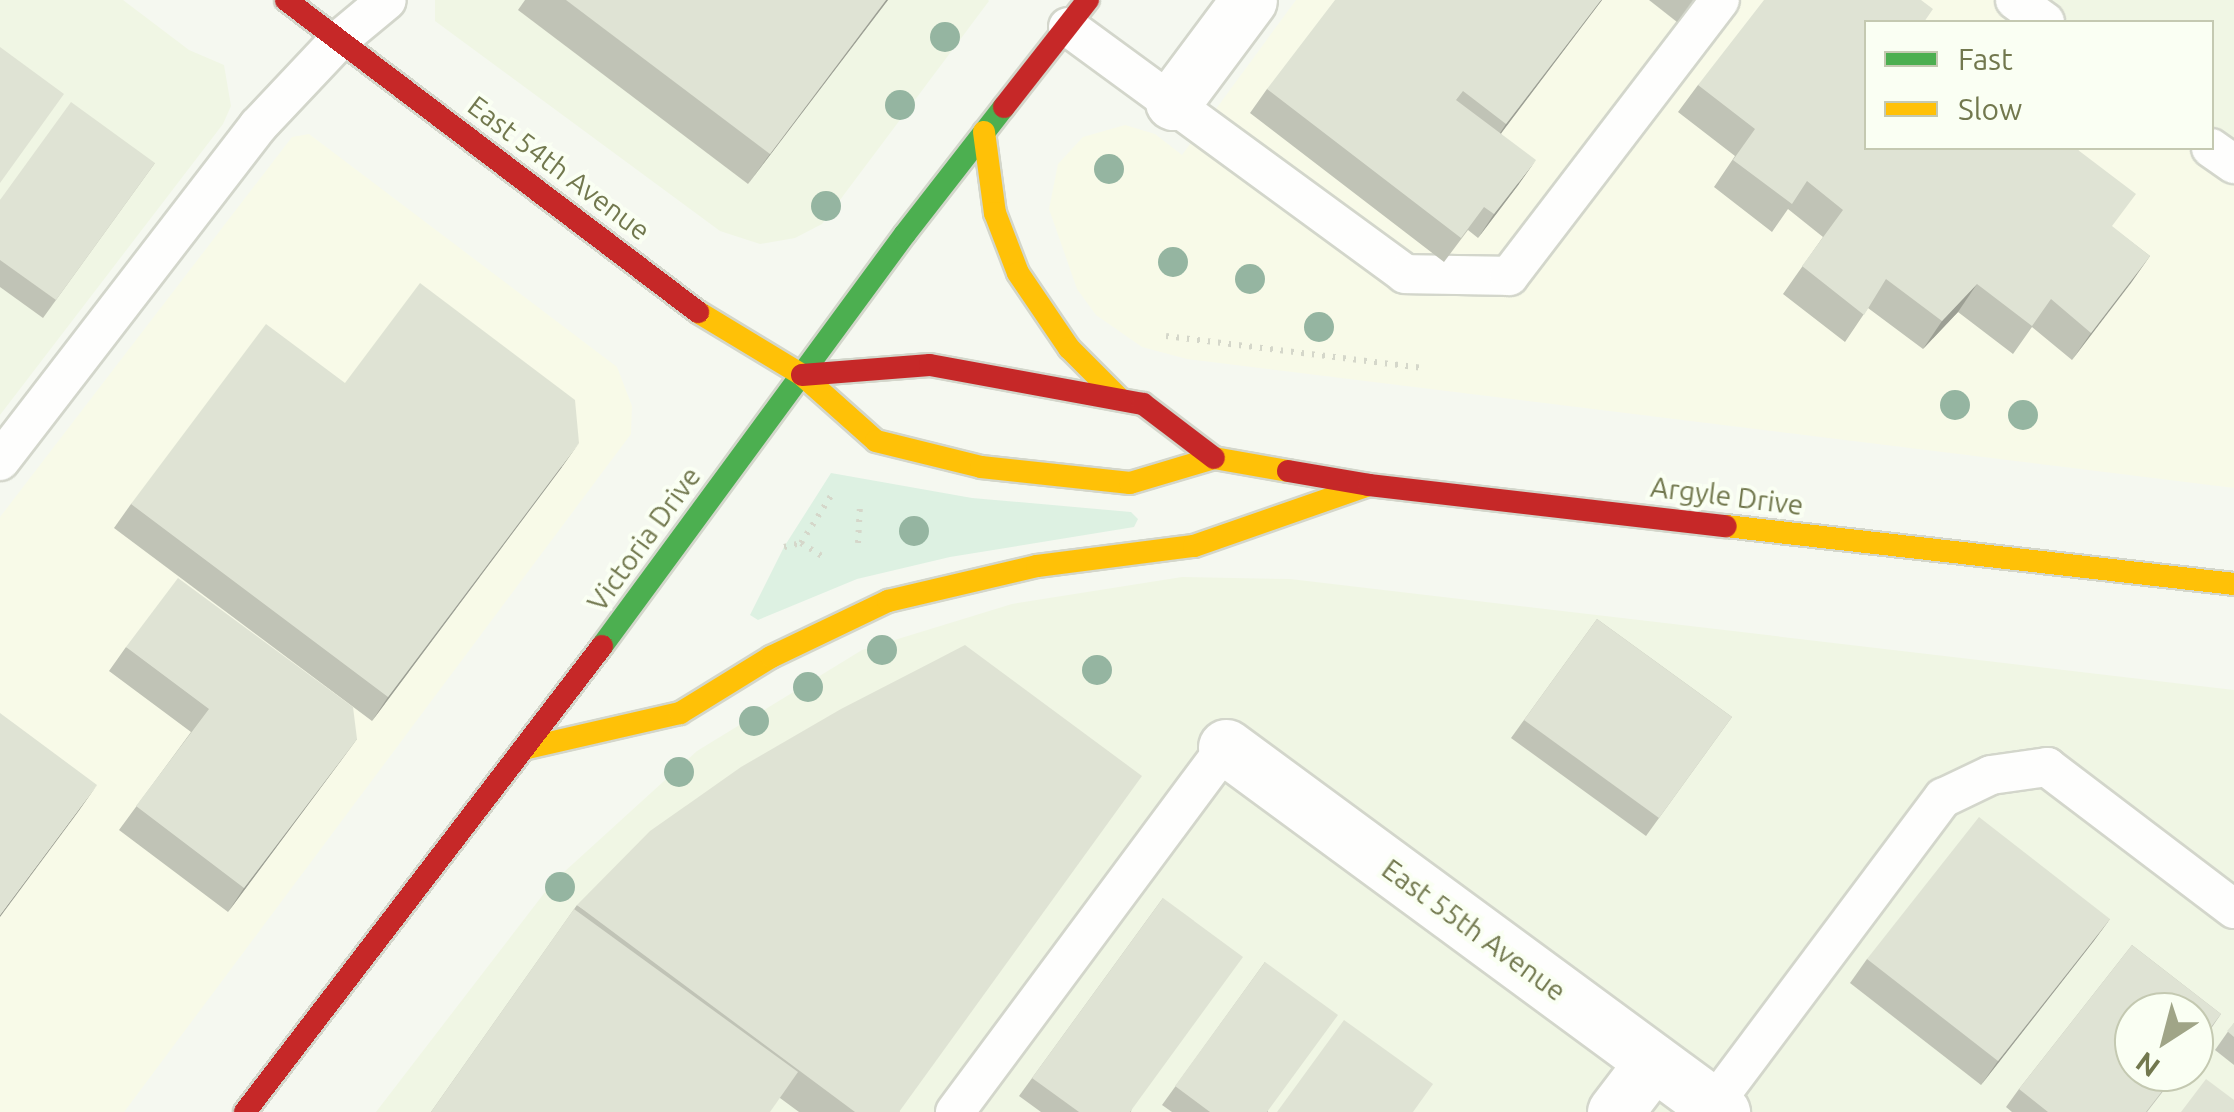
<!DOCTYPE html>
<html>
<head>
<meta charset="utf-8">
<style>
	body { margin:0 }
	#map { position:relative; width:2234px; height:1112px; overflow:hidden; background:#f5f8f0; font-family:Ubuntu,sans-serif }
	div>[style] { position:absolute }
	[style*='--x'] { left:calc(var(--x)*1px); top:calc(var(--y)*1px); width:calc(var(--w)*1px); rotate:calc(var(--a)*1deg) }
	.residential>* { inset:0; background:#f0f6e4 }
	.commercial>* { inset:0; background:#f8fae8 }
	.green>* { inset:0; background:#ddf1e2 }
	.path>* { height:6px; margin-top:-3px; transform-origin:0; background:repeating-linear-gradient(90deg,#d5d7ca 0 2.5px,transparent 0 10.5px) }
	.roads { filter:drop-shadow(2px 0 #d3d6cb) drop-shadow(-2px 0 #d3d6cb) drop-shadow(0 2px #d3d6cb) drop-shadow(0 -2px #d3d6cb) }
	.lane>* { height:38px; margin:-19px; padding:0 19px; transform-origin:19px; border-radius:19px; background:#fefefd }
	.street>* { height:55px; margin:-27.5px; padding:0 27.5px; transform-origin:27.5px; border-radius:27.5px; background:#fefefd }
	.fast>* { height:22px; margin:-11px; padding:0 11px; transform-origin:11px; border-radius:11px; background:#4caf50 }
	.slow>* { height:22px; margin:-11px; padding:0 11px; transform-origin:11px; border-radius:11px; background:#ffc107 }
	.jam>* { height:22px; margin:-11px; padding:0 11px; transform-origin:11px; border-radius:11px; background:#c62828 }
	.trees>* { width:30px; height:30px; margin:-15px; border-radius:50%; background:#95b5a1 }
	.wall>* { inset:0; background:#c0c3b6 }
	.shaded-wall>* { inset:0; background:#9c9f94 }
	.building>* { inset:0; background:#dfe3d4 }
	span { translate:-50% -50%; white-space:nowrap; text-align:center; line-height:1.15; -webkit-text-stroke:8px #fafff3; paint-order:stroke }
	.street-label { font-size:28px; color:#72784e }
	.legend { position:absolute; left:1864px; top:20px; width:350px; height:130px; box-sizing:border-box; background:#fafff3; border:2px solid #c4c9b1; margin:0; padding:12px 18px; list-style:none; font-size:30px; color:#72784e }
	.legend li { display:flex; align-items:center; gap:20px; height:50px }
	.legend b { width:50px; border:2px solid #c4c9b1 }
	.north { position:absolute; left:2114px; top:992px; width:100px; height:100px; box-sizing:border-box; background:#fafff3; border:2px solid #c4c9b1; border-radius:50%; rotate:216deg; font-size:28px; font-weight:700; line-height:40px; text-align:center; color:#72784e }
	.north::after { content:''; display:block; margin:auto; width:35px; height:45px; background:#a0a587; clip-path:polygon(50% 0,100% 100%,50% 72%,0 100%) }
</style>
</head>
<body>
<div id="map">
	<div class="residential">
		<div style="clip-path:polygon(0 0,123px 0,189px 50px,224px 65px,231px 106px,223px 124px,0 415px)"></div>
		<div style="clip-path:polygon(435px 0,988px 0,989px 1px,822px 224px,795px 238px,760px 244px,720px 231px,435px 21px)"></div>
		<div style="clip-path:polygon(2015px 0,2234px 0,2234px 164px,2211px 148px,2212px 22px,2045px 22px)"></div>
		<div style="clip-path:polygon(evenodd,1182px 577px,1290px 579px,2234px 690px,2234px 1112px,376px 1112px,552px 883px,697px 751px,862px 650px,1012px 604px,1182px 577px,2134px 1012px,2194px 1012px,2194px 1072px,2134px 1072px,2134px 1012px)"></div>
	</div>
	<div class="commercial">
		<div style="clip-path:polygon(1296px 0,2015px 0,2045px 22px,1866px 22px,1866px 148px,2211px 148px,2234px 164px,2234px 488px,1187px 359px,1142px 347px,1096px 315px,1077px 289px,1049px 209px,1058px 164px,1083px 137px,1125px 125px,1155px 134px,1182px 155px)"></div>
		<div style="clip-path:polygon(309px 134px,617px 367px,632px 406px,631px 434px,124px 1112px,0 1112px,0 517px,292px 137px)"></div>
	</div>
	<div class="green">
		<div style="clip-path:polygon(831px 473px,972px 498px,1131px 512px,1138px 519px,1134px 527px,950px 557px,857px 579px,758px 620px,750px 615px,784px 547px)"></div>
	</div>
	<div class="path">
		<div style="--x:1166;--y:336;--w:259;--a:7.1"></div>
		<div style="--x:801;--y:543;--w:62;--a:-57.6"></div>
		<div style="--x:858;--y:543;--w:38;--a:-87"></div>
		<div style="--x:784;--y:547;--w:17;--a:-13"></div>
		<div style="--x:801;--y:543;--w:26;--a:32"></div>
	</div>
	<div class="roads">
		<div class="lane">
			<div style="--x:2015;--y:0;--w:37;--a:36"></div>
			<div style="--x:1068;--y:27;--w:418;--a:36.2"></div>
			<div style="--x:1405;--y:274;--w:104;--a:1.1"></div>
			<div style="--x:1509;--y:276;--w:347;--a:-52.6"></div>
			<div style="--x:2211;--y:148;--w:28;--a:35"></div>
			<div style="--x:0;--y:461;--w:423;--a:-52.4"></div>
			<div style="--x:258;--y:126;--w:118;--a:-46.7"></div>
			<div style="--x:339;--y:40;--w:62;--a:-39.8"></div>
			<div style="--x:1713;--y:1105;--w:384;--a:-53.2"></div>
			<div style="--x:1943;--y:798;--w:53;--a:-25.6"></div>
			<div style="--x:1991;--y:775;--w:57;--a:-8.1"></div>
			<div style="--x:2047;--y:767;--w:235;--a:37.2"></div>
			<div style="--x:955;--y:1112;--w:455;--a:-53.4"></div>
		</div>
		<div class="street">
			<div style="--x:1173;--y:102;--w:127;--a:-53.3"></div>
			<div style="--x:1226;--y:747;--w:616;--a:36.35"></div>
			<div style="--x:1615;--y:1112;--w:63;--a:-52.8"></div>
		</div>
		<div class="fast">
			<div style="--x:602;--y:646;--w:511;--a:-53.67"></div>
			<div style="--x:905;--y:234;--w:161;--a:-52.1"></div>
		</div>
		<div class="slow">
			<div style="--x:984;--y:132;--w:82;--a:82.3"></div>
			<div style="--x:995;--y:213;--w:64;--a:69"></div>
			<div style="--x:1018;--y:273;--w:91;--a:55.8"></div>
			<div style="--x:1069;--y:348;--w:72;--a:45"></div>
			<div style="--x:698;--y:312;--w:122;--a:31.2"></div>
			<div style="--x:802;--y:375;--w:99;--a:41.7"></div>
			<div style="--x:876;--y:441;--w:108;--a:13.9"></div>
			<div style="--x:981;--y:467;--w:150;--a:6.1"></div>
			<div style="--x:1130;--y:483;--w:88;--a:-16.6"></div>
			<div style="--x:1214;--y:458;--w:75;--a:10"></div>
			<div style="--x:1726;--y:526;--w:511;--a:6.51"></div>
			<div style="--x:527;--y:748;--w:157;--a:-12.9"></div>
			<div style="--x:680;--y:713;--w:107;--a:-31.6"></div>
			<div style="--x:771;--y:657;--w:130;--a:-25.6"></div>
			<div style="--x:888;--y:601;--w:153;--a:-13.2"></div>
			<div style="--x:1037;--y:566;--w:158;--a:-7.3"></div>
			<div style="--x:1194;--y:546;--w:182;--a:-19.2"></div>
		</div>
		<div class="jam">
			<div style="--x:286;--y:0;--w:517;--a:37.14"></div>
			<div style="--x:1004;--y:107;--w:136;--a:-51.9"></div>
			<div style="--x:802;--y:375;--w:128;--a:-4.5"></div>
			<div style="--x:930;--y:365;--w:217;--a:10.4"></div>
			<div style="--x:1143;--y:404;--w:89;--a:37.3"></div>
			<div style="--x:1288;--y:471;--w:82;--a:9.8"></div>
			<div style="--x:1369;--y:485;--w:359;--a:6.6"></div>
			<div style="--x:245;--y:1112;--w:587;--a:-52.54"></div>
		</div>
	</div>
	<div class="trees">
		<div style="left:945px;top:37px"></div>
		<div style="left:900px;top:105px"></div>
		<div style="left:1109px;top:169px"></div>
		<div style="left:826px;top:206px"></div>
		<div style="left:1173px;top:262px"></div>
		<div style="left:1250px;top:279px"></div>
		<div style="left:1319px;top:327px"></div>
		<div style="left:1955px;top:405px"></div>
		<div style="left:2023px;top:415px"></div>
		<div style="left:914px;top:531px"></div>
		<div style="left:882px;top:650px"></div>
		<div style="left:1097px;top:670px"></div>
		<div style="left:808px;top:687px"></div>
		<div style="left:754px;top:721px"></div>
		<div style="left:679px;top:772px"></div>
		<div style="left:560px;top:887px"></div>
	</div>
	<div class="wall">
		<div style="clip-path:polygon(525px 0,888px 0,748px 184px,518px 10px)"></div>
		<div style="clip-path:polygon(1602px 0,1501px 133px,1519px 184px,1478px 238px,1468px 230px,1444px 262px,1250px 113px,1267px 89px)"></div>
		<div style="clip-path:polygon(1649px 0,1693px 0,1677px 22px)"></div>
		<div style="clip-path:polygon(1866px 22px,2078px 150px,2112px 227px,2150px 256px,2072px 360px,2032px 327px,2013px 354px,1958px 312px,1923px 349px,1868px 308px,1845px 342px,1783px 294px,1823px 237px,1788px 209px,1772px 232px,1714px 187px,1735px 156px,1678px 112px,1698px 85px)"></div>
		<div style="clip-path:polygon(155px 163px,43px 318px,0 287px,0 200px)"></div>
		<div style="clip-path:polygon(345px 383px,562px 467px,372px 721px,114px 528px,131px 504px)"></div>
		<div style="clip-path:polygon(1597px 619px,1732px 717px,1646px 836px,1511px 738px)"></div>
		<div style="clip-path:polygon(126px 647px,357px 739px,228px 912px,119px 830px,191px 732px,109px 671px)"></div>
		<div style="clip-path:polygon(1163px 898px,1131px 1112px,1041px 1112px,1019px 1096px)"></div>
		<div style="clip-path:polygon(577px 905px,900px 1112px,799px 1112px,780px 1098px,431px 1112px)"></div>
		<div style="clip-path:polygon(2110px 919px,2093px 942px,1981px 1085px,1850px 983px,1867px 959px)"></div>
		<div style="clip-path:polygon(2132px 945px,2221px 1014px,2208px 1033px,2194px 1051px,2194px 1012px,2134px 1012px,2134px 1072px,2178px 1072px,2147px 1112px,2012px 1112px,2006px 1107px,2019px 1089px)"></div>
		<div style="clip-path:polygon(1265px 962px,1268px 1112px,1172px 1112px,1162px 1105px)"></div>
		<div style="clip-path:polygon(2234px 1023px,2234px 1065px,2215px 1050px)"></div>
	</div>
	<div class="shaded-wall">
		<div style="clip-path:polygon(886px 0,888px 0,748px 184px,770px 154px)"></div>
		<div style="clip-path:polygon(1601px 0,1602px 0,1490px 148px,1506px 124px)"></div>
		<div style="clip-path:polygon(1536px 160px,1519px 184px,1478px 238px,1494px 214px)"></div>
		<div style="clip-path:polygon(2150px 256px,2131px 283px,2072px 360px,2091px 333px)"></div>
		<div style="clip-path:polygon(1977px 284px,1958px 312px,1923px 349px,1942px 321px)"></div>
		<div style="clip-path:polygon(579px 443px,562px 467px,372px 721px,388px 697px)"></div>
		<div style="clip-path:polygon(357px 739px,340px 762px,228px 912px,244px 888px)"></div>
		<div style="clip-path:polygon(97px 785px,78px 812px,0 917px,0 915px)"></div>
		<div style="clip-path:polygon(2110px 919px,2093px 942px,1981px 1085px,1998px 1061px)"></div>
	</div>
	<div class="building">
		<div style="clip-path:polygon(566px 0,886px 0,770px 154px)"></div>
		<div style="clip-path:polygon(1335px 0,1601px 0,1506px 124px,1463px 91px,1456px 100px,1536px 160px,1494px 214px,1484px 207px,1461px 238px,1267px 89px)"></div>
		<div style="clip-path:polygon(1764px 0,1921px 0,1933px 9px,1924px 22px,1866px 22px,1866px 148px,2080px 148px,2078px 150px,2136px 194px,2112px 226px,2150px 256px,2091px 333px,2051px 299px,2032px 326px,1977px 284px,1942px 321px,1886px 279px,1864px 315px,1802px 266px,1843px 210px,1807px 181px,1792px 204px,1733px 160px,1755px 129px,1698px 85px)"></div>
		<div style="clip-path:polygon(0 47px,64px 94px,0 183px)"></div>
		<div style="clip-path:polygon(71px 102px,155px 163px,56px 300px,0 260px,0 200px)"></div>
		<div style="clip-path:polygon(420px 283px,575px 400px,579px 443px,388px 697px,131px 504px,266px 324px,345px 383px)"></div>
		<div style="clip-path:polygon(178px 578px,353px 707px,357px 739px,244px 888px,136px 806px,209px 709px,126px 647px)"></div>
		<div style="clip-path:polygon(1597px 619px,1732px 717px,1659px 818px,1524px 720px)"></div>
		<div style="clip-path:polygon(965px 645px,1142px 776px,899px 1112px,855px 1112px,577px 905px,650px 831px,741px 767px,841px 709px)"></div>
		<div style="clip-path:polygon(0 713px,97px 785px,0 915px)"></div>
		<div style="clip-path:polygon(1979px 817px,2110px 919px,1998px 1061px,1867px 959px)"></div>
		<div style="clip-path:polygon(1163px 898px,1243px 957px,1130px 1112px,1079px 1112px,1032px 1078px)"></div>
		<div style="clip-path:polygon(574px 909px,798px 1072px,770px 1112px,431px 1112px)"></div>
		<div style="clip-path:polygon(2132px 945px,2221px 1014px,2194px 1049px,2194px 1012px,2134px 1012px,2134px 1072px,2177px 1072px,2146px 1112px,2048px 1112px,2019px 1089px)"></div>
		<div style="clip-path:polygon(1265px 962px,1338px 1015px,1267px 1112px,1210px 1112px,1175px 1086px)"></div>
		<div style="clip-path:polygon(1344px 1020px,1433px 1084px,1413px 1112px,1277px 1112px)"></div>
		<div style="clip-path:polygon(2234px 1023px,2234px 1037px,2227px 1031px)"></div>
		<div style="clip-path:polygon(2206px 1079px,2234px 1100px,2234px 1112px,2181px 1112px)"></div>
	</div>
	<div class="street-label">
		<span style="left:559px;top:168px;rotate:37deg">East 54th Avenue</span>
		<span style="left:1727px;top:496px;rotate:7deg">Argyle Drive</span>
		<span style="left:644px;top:539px;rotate:-54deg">Victoria Drive</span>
		<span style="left:1474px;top:930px;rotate:36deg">East 55th Avenue</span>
	</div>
	<ul class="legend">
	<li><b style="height:12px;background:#4caf50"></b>Fast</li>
	<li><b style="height:12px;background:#ffc107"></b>Slow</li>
	</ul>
	<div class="north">N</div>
</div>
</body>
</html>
